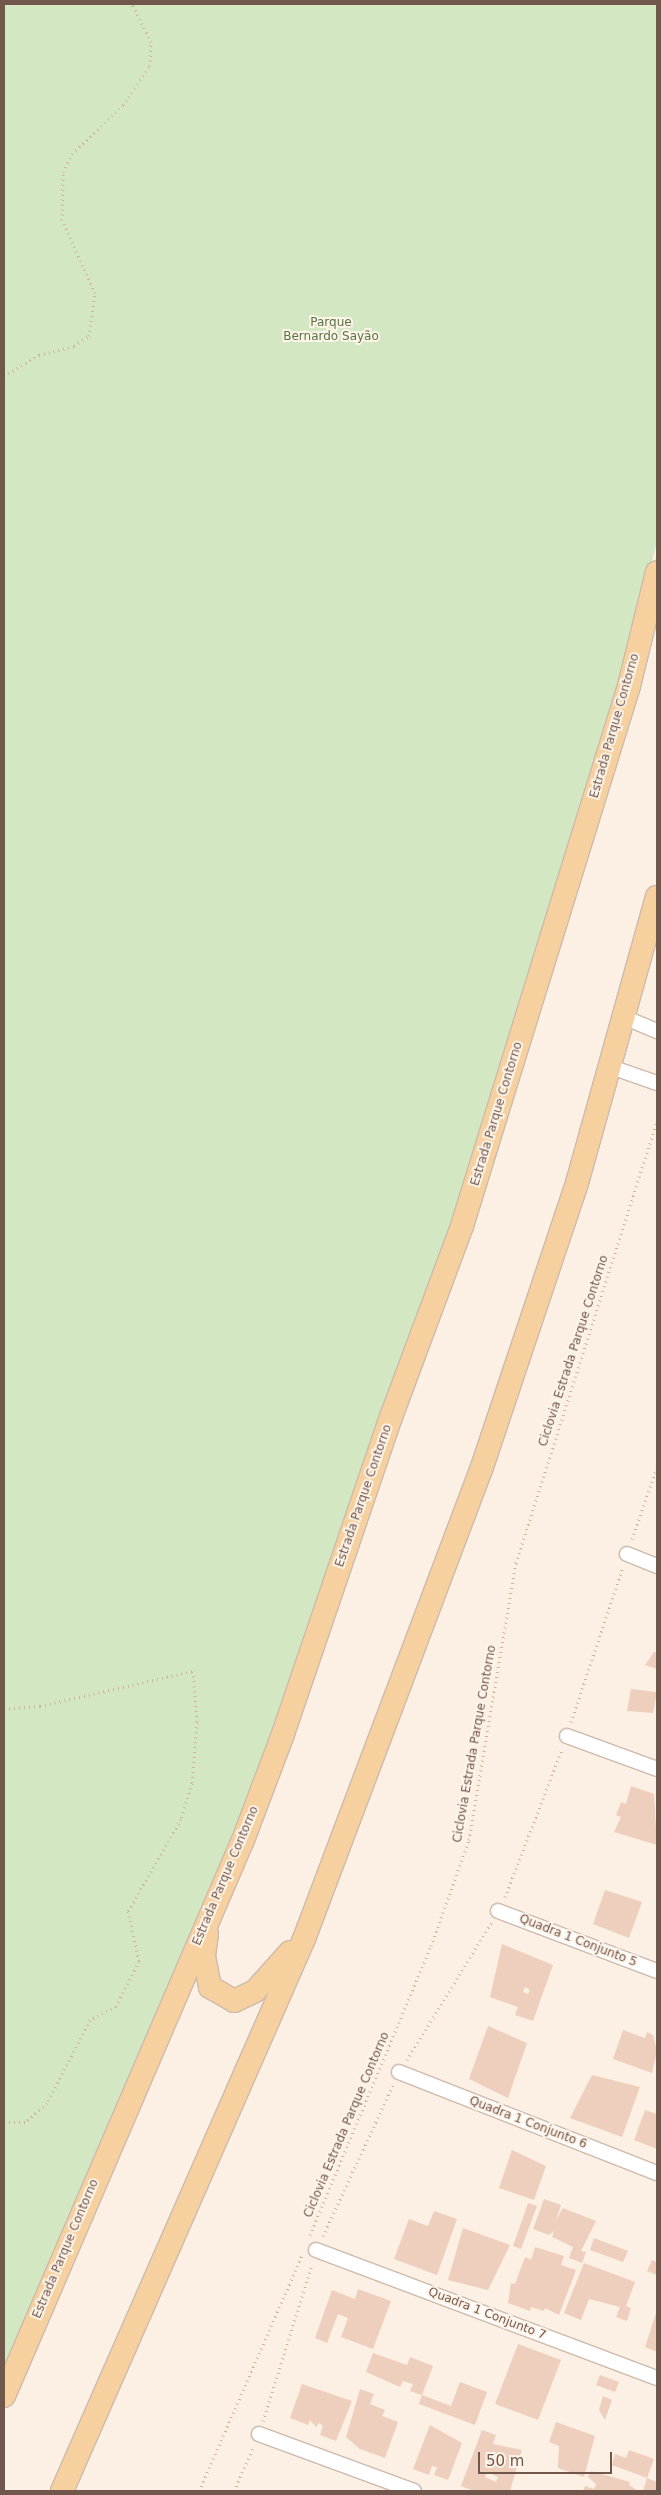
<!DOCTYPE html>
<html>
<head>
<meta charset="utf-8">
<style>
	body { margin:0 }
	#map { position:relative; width:661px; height:2495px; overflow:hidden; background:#fbf0e3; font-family:"DejaVu Sans",sans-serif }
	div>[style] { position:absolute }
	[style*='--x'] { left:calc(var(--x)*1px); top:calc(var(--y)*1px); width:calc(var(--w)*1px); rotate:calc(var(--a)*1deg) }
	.green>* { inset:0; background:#d3e7c2 }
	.building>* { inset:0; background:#eecebc }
	.path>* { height:3px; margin-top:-1.5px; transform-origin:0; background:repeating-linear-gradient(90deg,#d3b1a0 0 1px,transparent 0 5px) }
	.roads { filter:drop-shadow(1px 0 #cdbaad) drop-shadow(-1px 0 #cdbaad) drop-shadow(0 1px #cdbaad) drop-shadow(0 -1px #cdbaad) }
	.minor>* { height:14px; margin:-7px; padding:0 7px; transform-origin:7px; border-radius:7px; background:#fff }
	.primary>* { height:22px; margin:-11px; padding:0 11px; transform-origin:11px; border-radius:11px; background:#f6d19f }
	span { translate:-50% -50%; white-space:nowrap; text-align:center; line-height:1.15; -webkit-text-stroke:4px #fef4e9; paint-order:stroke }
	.park-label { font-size:12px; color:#557643 }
	.street-label { font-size:12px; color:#71564b }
	.frame { position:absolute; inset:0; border:5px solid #71564b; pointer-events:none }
	.scale { position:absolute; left:478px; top:2452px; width:134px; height:22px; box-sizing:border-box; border:2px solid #71564b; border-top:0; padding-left:6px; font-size:15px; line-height:18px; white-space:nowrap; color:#71564b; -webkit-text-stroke:4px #fef4e9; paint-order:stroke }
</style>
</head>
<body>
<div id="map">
	<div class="green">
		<div style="clip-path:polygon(4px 4px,657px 4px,657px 541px,532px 1041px,309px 1659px,4px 2394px)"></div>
	</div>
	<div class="building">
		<div style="clip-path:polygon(654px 1652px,657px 1653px,657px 1669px,645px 1665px)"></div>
		<div style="clip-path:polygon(631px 1689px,657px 1692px,653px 1713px,627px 1711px)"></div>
		<div style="clip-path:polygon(631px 1786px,654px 1794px,657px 1845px,614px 1832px,621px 1817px,616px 1815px,621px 1802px,626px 1804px)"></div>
		<div style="clip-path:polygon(605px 1890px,642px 1902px,629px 1938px,593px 1924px)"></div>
		<div style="clip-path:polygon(evenodd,502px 1944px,553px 1965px,533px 2021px,515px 2015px,518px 2007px,490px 1997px,502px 1944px,525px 1987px,530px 1990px,528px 1994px,523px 1992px,525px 1987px)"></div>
		<div style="clip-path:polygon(488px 2026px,527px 2043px,508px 2098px,469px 2079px)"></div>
		<div style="clip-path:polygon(623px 2030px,645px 2038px,647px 2032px,653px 2035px,657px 2051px,652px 2073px,613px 2059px)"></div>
		<div style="clip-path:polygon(592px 2075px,640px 2087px,622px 2137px,570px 2118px)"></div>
		<div style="clip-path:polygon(645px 2110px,657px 2114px,657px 2149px,634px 2140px)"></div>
		<div style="clip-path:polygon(512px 2150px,546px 2166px,534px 2200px,499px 2188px)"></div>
		<div style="clip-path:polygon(544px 2199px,561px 2205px,556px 2220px,563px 2208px,596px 2221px,581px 2251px,586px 2252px,582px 2263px,569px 2258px,573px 2247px,552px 2237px,554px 2231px,549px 2235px,533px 2229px)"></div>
		<div style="clip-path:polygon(528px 2203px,537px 2206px,521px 2249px,513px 2246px)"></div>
		<div style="clip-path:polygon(434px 2211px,457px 2219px,437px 2275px,394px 2259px,409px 2219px,428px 2226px)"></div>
		<div style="clip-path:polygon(463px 2228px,510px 2245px,488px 2290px,448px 2280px)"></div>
		<div style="clip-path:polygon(594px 2238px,628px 2251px,623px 2262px,590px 2250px)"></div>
		<div style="clip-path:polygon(535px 2247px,564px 2256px,561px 2265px,576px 2270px,559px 2315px,545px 2308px,544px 2311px,531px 2307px,530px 2311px,508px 2303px,511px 2283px,515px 2284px,525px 2257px,531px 2260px)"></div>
		<div style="clip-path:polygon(652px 2260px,657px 2262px,657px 2275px,647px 2271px)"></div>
		<div style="clip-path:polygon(584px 2263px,635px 2282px,626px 2306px,631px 2308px,627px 2321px,616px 2317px,620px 2307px,589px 2299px,581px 2320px,564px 2313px)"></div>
		<div style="clip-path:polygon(358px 2289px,391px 2301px,373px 2349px,341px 2337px,348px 2318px,338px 2314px,327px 2343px,315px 2338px,332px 2290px,355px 2299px)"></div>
		<div style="clip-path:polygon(657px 2310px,657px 2352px,645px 2347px)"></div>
		<div style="clip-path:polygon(518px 2344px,561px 2360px,538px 2420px,495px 2404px)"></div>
		<div style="clip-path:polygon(373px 2353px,407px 2365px,410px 2357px,433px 2366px,422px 2395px,410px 2391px,413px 2384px,403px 2381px,400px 2387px,366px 2372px)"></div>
		<div style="clip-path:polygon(600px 2375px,619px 2382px,615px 2392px,596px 2385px)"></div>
		<div style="clip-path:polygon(460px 2382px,487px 2392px,475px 2425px,419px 2404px,422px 2395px,451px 2406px)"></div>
		<div style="clip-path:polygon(302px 2384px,352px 2401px,336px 2441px,320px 2435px,323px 2426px,319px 2423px,316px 2427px,310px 2420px,308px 2425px,290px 2418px)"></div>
		<div style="clip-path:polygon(360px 2389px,374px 2394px,370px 2404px,385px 2410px,382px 2416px,398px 2422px,385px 2458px,360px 2449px,346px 2437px)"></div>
		<div style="clip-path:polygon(603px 2396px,612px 2400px,605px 2420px,599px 2410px)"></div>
		<div style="clip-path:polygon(556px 2422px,595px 2436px,584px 2477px,558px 2468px,559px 2446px,549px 2442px)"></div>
		<div style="clip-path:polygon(430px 2425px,462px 2443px,448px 2480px,434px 2475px,437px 2467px,432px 2466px,429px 2475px,413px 2469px)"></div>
		<div style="clip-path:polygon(evenodd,482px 2430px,496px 2435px,493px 2444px,522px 2450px,510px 2491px,474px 2491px,461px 2486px,482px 2430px,487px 2472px,498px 2477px,496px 2482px,485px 2477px,487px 2472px)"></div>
		<div style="clip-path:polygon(629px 2450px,654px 2459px,647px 2478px,612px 2465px,615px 2454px,626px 2458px)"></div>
		<div style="clip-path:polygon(591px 2471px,630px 2482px,629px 2485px,638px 2491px,583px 2491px,585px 2486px,594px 2489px,596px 2484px,588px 2477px)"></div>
		<div style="clip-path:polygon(647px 2478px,657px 2482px,657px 2491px,643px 2491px)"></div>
	</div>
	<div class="path">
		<div style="--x:4;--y:376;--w:41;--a:-31"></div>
		<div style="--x:39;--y:355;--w:36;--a:-14"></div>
		<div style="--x:74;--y:346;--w:18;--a:-34"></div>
		<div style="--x:89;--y:336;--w:43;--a:-82.1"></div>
		<div style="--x:95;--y:293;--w:80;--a:-114.3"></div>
		<div style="--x:62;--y:220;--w:48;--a:-88.8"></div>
		<div style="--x:63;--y:172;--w:20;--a:-63"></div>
		<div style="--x:72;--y:154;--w:71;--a:-43.9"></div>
		<div style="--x:123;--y:105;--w:47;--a:-55.3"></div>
		<div style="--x:150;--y:66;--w:24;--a:-88"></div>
		<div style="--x:151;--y:42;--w:42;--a:-116.6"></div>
		<div style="--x:632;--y:1539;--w:76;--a:-70.9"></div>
		<div style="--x:4;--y:1709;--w:36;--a:-5"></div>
		<div style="--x:40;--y:1706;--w:157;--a:-12.9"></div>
		<div style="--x:193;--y:1671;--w:51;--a:85.5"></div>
		<div style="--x:197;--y:1722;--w:61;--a:94.7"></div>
		<div style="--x:192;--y:1783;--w:38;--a:107"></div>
		<div style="--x:181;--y:1819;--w:106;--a:119.9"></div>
		<div style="--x:128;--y:1911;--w:51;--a:77.6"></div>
		<div style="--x:139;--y:1961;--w:51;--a:117.1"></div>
		<div style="--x:116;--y:2006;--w:30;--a:152"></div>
		<div style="--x:90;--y:2020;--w:93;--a:117.4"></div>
		<div style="--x:47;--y:2103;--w:29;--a:139"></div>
		<div style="--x:25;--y:2122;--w:21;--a:180"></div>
		<div style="--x:571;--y:1722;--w:163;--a:-71.5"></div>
		<div style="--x:505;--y:1897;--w:159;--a:-68.9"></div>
		<div style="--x:407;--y:2060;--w:161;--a:-58.5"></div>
		<div style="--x:310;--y:2235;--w:313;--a:-67.3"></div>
		<div style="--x:431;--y:1946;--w:113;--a:-70.3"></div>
		<div style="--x:469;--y:1840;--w:281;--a:-80.4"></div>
		<div style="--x:516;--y:1563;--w:465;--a:-72.3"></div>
		<div style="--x:323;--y:2236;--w:166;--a:-65.1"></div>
		<div style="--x:263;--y:2421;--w:164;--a:-72.6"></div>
		<div style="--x:199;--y:2491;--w:257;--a:-66.4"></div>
		<div style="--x:234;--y:2491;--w:47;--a:-66.2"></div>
	</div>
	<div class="roads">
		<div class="minor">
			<div style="--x:626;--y:1018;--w:34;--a:23"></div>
			<div style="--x:611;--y:1067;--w:49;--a:19.2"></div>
			<div style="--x:627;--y:1554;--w:32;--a:22"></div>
			<div style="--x:567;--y:1736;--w:96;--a:20.1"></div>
			<div style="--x:498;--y:1911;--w:170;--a:20.7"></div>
			<div style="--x:399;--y:2072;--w:277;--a:21.4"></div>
			<div style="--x:316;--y:2250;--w:364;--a:20.6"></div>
			<div style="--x:259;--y:2434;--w:165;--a:20.2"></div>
		</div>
		<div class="primary">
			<div style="--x:207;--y:1934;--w:22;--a:98"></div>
			<div style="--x:204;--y:1956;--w:32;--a:79"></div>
			<div style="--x:210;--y:1987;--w:28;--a:30"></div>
			<div style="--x:234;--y:2001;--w:23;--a:-25"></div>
			<div style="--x:255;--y:1991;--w:52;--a:-48.1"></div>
			<div style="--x:4;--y:2396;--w:605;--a:-66.74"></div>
			<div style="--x:243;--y:1840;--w:113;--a:-69.3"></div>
			<div style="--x:283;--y:1734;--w:335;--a:-71.2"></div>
			<div style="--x:391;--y:1417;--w:204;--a:-69.6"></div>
			<div style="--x:462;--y:1226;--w:565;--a:-72.82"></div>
			<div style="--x:629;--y:686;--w:117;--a:-76.2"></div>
			<div style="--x:62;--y:2491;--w:603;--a:-66.33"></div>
			<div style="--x:304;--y:1939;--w:504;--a:-69.34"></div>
			<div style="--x:482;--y:1467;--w:299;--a:-71.5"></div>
			<div style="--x:577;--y:1183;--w:297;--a:-74.4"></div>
		</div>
	</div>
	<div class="park-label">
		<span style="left:331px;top:330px">Parque<br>Bernardo Sayão</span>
	</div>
	<div class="street-label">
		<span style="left:615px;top:726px;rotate:-74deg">Estrada Parque Contorno</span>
		<span style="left:497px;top:1114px;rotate:-73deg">Estrada Parque Contorno</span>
		<span style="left:574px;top:1351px;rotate:-72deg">Ciclovia Estrada Parque Contorno</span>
		<span style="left:364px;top:1496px;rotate:-71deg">Estrada Parque Contorno</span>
		<span style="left:475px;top:1744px;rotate:-80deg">Ciclovia Estrada Parque Contorno</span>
		<span style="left:226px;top:1876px;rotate:-67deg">Estrada Parque Contorno</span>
		<span style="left:578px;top:1941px;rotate:21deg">Quadra 1 Conjunto 5</span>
		<span style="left:528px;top:2123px;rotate:21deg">Quadra 1 Conjunto 6</span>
		<span style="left:347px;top:2125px;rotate:-67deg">Ciclovia Estrada Parque Contorno</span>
		<span style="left:66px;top:2249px;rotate:-67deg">Estrada Parque Contorno</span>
		<span style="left:487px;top:2314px;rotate:21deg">Quadra 1 Conjunto 7</span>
	</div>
	<div class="frame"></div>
	<div class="scale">50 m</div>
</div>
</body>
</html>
